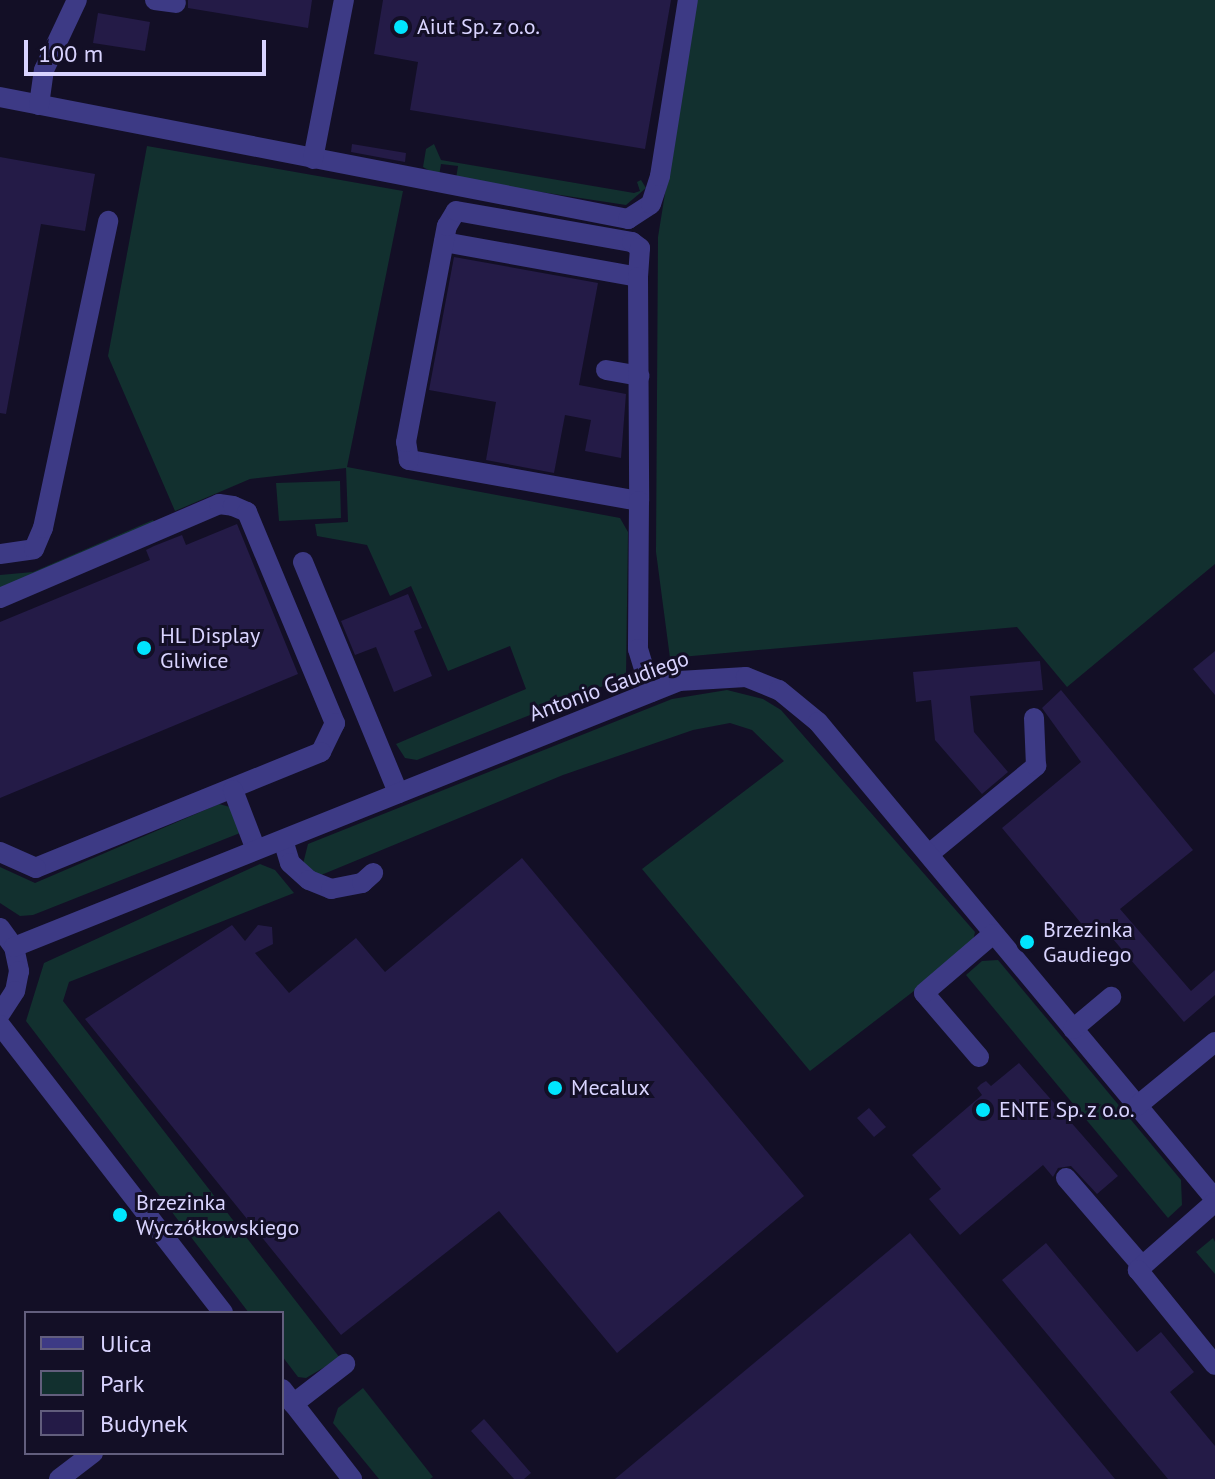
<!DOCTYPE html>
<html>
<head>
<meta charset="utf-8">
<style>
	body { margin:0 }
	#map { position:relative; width:1215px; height:1479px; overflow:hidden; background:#130f26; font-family:"PT Sans",sans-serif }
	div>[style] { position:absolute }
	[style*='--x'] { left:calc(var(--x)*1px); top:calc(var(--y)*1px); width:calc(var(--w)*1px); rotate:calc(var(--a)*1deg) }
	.green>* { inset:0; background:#12302f }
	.building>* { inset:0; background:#241b47 }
	.minor>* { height:20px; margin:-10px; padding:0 10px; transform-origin:10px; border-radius:10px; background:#3d3a85 }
	.dots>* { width:22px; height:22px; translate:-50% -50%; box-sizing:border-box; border:4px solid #130f26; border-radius:50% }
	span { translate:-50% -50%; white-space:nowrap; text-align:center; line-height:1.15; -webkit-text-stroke:6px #130f26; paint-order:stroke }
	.poi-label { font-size:22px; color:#d9d4ff }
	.left { translate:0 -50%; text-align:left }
	.street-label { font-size:22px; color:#d9d4ff }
	.legend { position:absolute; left:24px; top:1311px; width:260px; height:144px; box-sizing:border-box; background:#130f26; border:2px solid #625e7d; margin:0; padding:10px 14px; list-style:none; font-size:24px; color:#d9d4ff }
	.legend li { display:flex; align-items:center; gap:16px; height:40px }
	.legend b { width:40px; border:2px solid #625e7d }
	.scale { position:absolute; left:24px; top:40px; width:242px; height:36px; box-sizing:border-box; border:4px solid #d9d4ff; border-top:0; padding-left:10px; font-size:24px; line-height:28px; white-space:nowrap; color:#d9d4ff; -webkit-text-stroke:6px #130f26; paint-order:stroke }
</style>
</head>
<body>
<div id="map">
	<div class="green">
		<div style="clip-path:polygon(696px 0,1215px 0,1215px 564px,1067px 687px,1017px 627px,670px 658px,656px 552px,658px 237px)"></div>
		<div style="clip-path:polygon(434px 144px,441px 160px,634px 193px,640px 191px,637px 182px,641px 180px,646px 188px,626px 205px,456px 179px,458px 166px,441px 164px,439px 176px,423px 167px,426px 149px)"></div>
		<div style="clip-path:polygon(147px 146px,403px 191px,347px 467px,620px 518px,628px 532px,626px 677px,417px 760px,405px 758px,396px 744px,526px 689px,510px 646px,448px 671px,411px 586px,390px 596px,367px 545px,317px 536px,315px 524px,348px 522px,346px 468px,250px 479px,175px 511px,108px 356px)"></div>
		<div style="clip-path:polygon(340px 481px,341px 518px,279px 521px,276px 483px)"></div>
		<div style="clip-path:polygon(153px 520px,156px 525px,0 592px,0 575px,33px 572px)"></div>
		<div style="clip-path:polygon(727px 690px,763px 699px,781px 710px,975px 932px,972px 945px,962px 954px,810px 1071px,642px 869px,784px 761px,752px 730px,730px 723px,693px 730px,563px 775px,309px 880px,303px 864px,308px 844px,672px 699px)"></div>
		<div style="clip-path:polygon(219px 804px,230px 807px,240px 833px,33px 915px,20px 916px,0 903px,0 867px,35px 883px)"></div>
		<div style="clip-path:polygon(260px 864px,275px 870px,294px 893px,69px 982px,63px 1001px,340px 1358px,306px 1378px,298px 1377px,282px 1356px,282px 1313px,249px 1313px,26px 1021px,44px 963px)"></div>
		<div style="clip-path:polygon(998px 960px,1181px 1180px,1182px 1205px,1168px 1218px,966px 975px,982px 961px)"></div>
		<div style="clip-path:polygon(1213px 1238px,1215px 1242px,1215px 1274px,1196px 1252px)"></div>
		<div style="clip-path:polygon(363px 1388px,433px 1477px,430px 1479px,379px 1479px,333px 1423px,338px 1408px)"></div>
	</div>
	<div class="building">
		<div style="clip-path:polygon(188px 0,312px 0,308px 28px,188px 8px)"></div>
		<div style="clip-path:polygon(383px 0,671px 0,645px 149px,410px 110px,418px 62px,374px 54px)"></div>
		<div style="clip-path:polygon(98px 13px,150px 22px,145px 51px,93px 43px)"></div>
		<div style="clip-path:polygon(352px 144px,406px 153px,405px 162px,351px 152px)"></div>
		<div style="clip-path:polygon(0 157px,95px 174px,85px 231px,41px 224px,6px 414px,0 413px)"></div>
		<div style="clip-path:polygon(454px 257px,598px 283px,579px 385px,626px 394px,621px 458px,585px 451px,591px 420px,565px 415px,554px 473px,486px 460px,496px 402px,429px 390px)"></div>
		<div style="clip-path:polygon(237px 524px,298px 674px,0 798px,0 622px,150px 560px,146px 550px,154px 546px,182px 535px,186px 545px)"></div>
		<div style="clip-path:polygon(408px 594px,422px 628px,414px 631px,432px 676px,394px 692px,376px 647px,355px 655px,341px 621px)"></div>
		<div style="clip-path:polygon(1215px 651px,1215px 695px,1193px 669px)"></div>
		<div style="clip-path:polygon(1040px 661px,1043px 690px,970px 696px,974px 732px,1008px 772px,982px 794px,935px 740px,931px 700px,916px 702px,913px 672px)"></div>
		<div style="clip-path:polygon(1061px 690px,1193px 850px,1120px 909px,1191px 991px,1215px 970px,1215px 995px,1184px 1022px,1101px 925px,1090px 934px,1002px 828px,1081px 762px,1042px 708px)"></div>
		<div style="clip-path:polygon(522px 858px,804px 1196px,617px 1353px,499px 1211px,341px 1335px,85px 1019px,232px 925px,245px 941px,258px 925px,272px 927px,273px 944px,255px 953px,289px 993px,356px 938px,385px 972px)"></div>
		<div style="clip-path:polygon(1019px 1063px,1118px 1176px,1097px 1194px,1071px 1166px,1058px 1168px,1053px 1177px,1043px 1165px,960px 1235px,929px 1199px,941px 1189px,912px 1155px,982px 1095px,977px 1088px,981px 1084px,986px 1081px,991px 1086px)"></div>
		<div style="clip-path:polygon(869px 1108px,886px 1127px,874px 1137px,857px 1118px)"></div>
		<div style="clip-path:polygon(910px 1233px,1115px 1479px,615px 1479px)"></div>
		<div style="clip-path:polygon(1046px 1243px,1137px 1352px,1161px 1332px,1194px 1372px,1170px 1392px,1215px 1446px,1215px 1479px,1168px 1479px,1002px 1280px)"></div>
		<div style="clip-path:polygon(484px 1419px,531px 1473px,524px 1479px,514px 1479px,471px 1431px)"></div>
	</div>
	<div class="minor">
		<div style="--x:155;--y:0;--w:21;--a:8"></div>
		<div style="--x:0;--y:97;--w:640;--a:10.99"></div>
		<div style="--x:628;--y:219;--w:27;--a:-33"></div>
		<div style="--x:651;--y:204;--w:29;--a:-72"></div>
		<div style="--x:660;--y:176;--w:178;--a:-81"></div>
		<div style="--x:39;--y:105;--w:35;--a:-82"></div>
		<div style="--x:44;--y:70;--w:77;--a:-64.8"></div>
		<div style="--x:313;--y:159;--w:162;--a:-79"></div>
		<div style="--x:444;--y:242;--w:197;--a:10.2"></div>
		<div style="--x:606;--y:370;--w:34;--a:10"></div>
		<div style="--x:639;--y:501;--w:234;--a:-169.9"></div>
		<div style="--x:409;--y:460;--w:18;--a:-99"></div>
		<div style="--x:406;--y:442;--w:220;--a:-79.3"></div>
		<div style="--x:447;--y:226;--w:17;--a:-59"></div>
		<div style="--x:456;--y:211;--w:179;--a:10"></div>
		<div style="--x:632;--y:242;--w:10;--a:37"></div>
		<div style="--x:640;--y:248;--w:29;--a:94"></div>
		<div style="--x:638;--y:277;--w:224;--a:89.7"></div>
		<div style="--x:639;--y:501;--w:148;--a:90.4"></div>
		<div style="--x:638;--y:649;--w:45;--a:73.2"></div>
		<div style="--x:0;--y:554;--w:34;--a:-8"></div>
		<div style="--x:34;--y:549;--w:23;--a:-67"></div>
		<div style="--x:43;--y:528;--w:314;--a:-78"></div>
		<div style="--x:303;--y:562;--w:250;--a:67.6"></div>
		<div style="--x:0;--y:598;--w:238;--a:-23.2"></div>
		<div style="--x:219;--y:504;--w:14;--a:8"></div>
		<div style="--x:233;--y:506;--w:15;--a:23"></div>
		<div style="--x:247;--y:512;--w:229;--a:67.4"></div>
		<div style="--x:335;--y:723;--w:32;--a:116"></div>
		<div style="--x:321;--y:752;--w:308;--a:157.9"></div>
		<div style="--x:36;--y:868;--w:39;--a:-156"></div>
		<div style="--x:233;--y:790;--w:64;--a:69"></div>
		<div style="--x:283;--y:840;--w:24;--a:73"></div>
		<div style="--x:290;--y:863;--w:25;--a:42"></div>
		<div style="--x:309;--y:880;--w:24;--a:22"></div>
		<div style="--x:331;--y:889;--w:32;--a:-11"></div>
		<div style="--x:362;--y:883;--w:15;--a:-42"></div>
		<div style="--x:929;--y:854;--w:139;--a:-39.4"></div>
		<div style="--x:1036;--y:766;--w:48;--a:-92.4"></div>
		<div style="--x:0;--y:928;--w:24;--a:54"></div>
		<div style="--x:14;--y:947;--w:25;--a:78"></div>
		<div style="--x:19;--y:971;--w:20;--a:101"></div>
		<div style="--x:15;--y:991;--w:27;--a:123"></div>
		<div style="--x:14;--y:947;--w:716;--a:-21.8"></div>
		<div style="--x:679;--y:681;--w:67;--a:-3.4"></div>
		<div style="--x:746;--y:677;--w:35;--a:22"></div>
		<div style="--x:779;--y:690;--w:50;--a:39.4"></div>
		<div style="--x:818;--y:722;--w:621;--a:50.23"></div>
		<div style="--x:0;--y:1025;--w:364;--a:52.2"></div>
		<div style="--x:1073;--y:1029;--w:50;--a:-40.1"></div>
		<div style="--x:979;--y:1057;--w:84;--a:-130.7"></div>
		<div style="--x:924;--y:993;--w:91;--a:-40.5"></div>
		<div style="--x:1137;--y:1106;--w:101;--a:-39.4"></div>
		<div style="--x:1066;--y:1178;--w:116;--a:49.2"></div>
		<div style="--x:1215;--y:1202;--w:103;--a:138.6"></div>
		<div style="--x:1138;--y:1270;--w:122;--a:51"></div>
		<div style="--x:282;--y:1389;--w:114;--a:52.1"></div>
		<div style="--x:293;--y:1404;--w:66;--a:-37.6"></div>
		<div style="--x:59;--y:1479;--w:43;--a:-37.4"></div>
	</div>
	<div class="dots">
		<div style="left:401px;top:27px;background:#00e5ff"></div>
		<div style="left:144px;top:648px;background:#00e5ff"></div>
		<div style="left:1027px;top:942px;background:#00e5ff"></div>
		<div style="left:555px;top:1088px;background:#00e5ff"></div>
		<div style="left:983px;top:1110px;background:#00e5ff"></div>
		<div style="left:120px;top:1215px;background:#00e5ff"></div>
	</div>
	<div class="poi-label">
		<span class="left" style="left:417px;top:27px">Aiut Sp. z o.o.</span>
		<span class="left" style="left:160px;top:648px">HL Display<br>Gliwice</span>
		<span class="left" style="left:1043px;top:942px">Brzezinka<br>Gaudiego</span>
		<span class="left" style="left:571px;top:1088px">Mecalux</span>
		<span class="left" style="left:999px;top:1110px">ENTE Sp. z o.o.</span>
		<span class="left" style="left:136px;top:1215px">Brzezinka<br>Wyczółkowskiego</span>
	</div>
	<div class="street-label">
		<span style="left:609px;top:686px;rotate:-20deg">Antonio Gaudiego</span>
	</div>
	<ul class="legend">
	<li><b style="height:10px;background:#3d3a85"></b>Ulica</li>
	<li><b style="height:22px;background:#12302f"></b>Park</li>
	<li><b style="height:22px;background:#241b47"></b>Budynek</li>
	</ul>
	<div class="scale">100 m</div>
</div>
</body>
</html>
